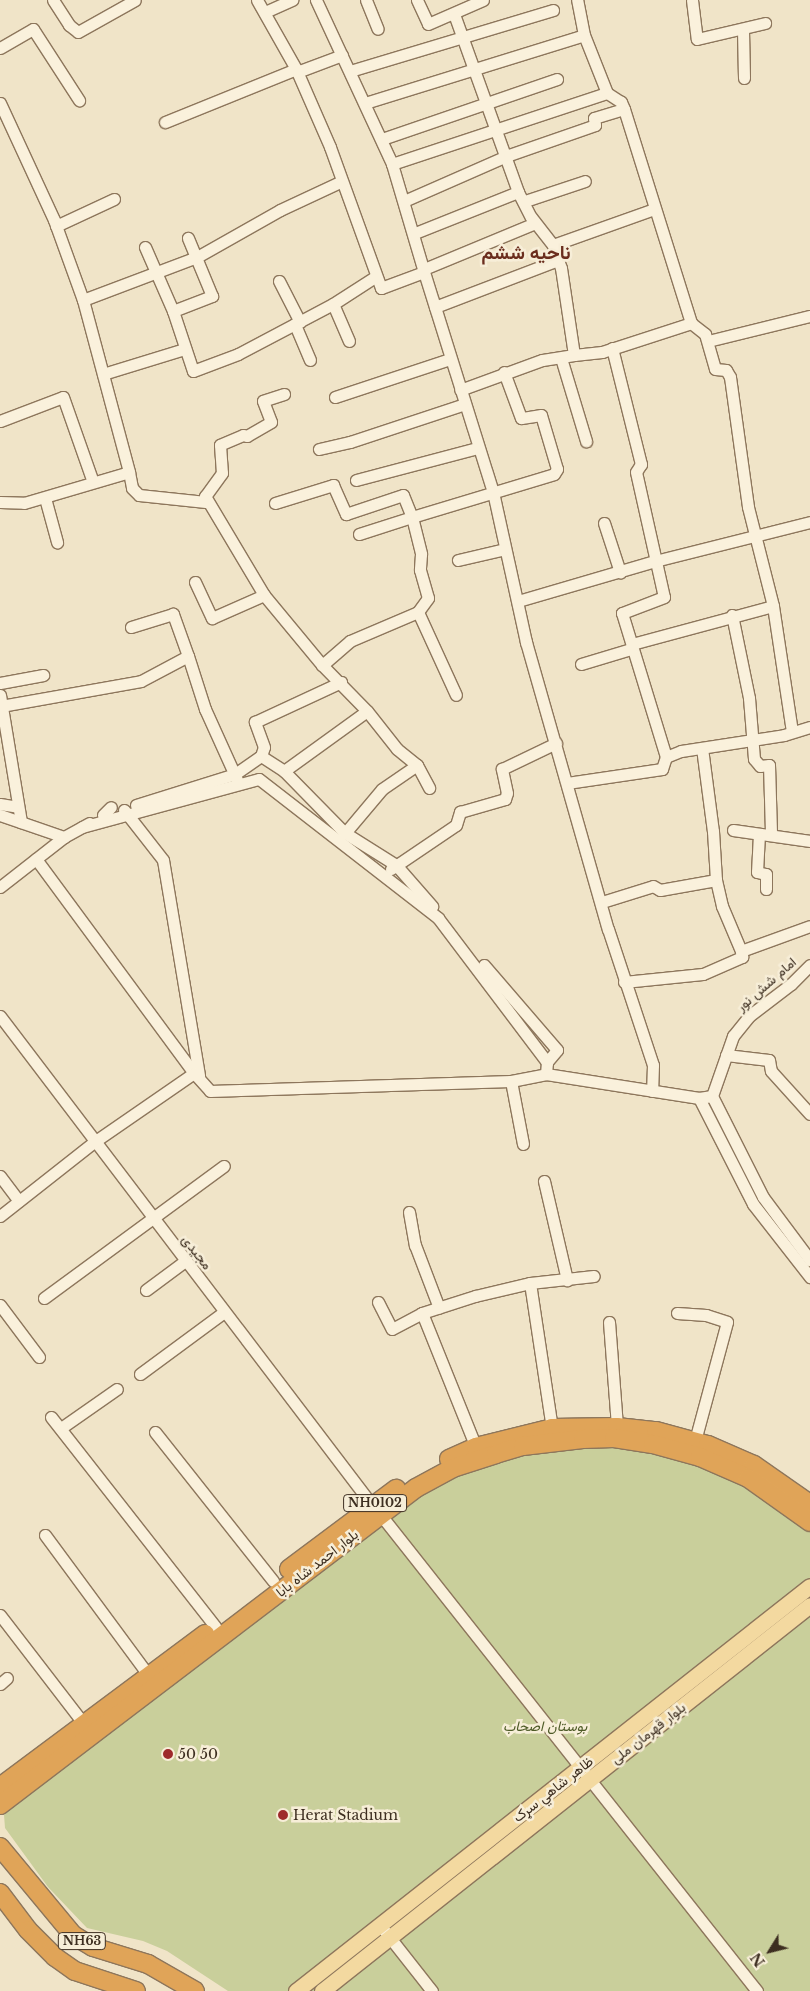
<!DOCTYPE html>
<html>
<head>
<meta charset="utf-8">
<style>
	body { margin:0 }
	#map { position:relative; width:810px; height:1991px; overflow:hidden; background:#f0e4c8; font-family:"Libre Baskerville",Vazirmatn,serif }
	div>[style] { position:absolute }
	[style*='--x'] { left:calc(var(--x)*1px); top:calc(var(--y)*1px); width:calc(var(--w)*1px); rotate:calc(var(--a)*1deg) }
	.green>* { inset:0; background:#c9cf9b }
	.roads { filter:drop-shadow(1px 0 #8d765c) drop-shadow(-1px 0 #8d765c) drop-shadow(0 1px #8d765c) drop-shadow(0 -1px #8d765c) }
	.minor>* { height:11px; margin:-5.5px; padding:0 5.5px; transform-origin:5.5px; border-radius:5.5px; background:#faf1dc }
	.major>* { height:15px; margin:-7.5px; padding:0 7.5px; transform-origin:7.5px; border-radius:7.5px; background:#f3d9a0 }
	.highway>* { height:18px; margin:-9px; padding:0 9px; transform-origin:9px; border-radius:9px; background:#e0a458 }
	.dots>* { width:14px; height:14px; translate:-50% -50%; box-sizing:border-box; border:2px solid #f7eed8; border-radius:50% }
	span { translate:-50% -50%; white-space:nowrap; text-align:center; line-height:1.15; -webkit-text-stroke:5px #f7eed8; paint-order:stroke }
	.shield-label span { padding:1px 4px; background:#f7eed8; border:1px solid; border-radius:4px; -webkit-text-stroke-width:0 }
	.shield-label { font-size:12px; color:#3d2e20; font-weight:700 }
	.street-label { font-size:14px; color:#3d2e20 }
	.park-label { font-size:14px; color:#4d5a26; font-style:italic }
	.poi-label { font-size:14px; color:#3d2e20 }
	.left { translate:0 -50%; text-align:left }
	.district-label { font-size:19px; color:#6b2e1e; font-weight:700 }
	.north { position:absolute; left:745px; top:1926px; width:50px; height:50px; -webkit-text-stroke:4px #f7eed8; paint-order:stroke; rotate:234deg; font-size:14px; font-weight:700; line-height:20px; text-align:center; color:#3d2e20 }
	.north::after { content:''; display:block; margin:auto; width:18px; height:22px; background:#3d2e20; clip-path:polygon(50% 0,100% 100%,50% 72%,0 100%) }
</style>
</head>
<body>
<div id="map">
	<div class="green">
		<div style="clip-path:polygon(592px 1441px,672px 1453px,743px 1481px,810px 1530px,810px 1991px,228px 1991px,167px 1951px,143px 1941px,87px 1928px,48px 1887px,5px 1828px,4px 1815px,13px 1804px,395px 1508px,489px 1458px)"></div>
	</div>
	<div class="roads">
		<div class="minor">
			<div style="--x:53;--y:0;--w:30;--a:57"></div>
			<div style="--x:69;--y:25;--w:11;--a:38"></div>
			<div style="--x:78;--y:32;--w:65;--a:-29.3"></div>
			<div style="--x:257;--y:0;--w:79;--a:60.5"></div>
			<div style="--x:296;--y:69;--w:85;--a:66.4"></div>
			<div style="--x:330;--y:147;--w:150;--a:70.1"></div>
			<div style="--x:381;--y:288;--w:46;--a:-20.4"></div>
			<div style="--x:424;--y:272;--w:231;--a:72.6"></div>
			<div style="--x:493;--y:492;--w:154;--a:77.6"></div>
			<div style="--x:526;--y:642;--w:298;--a:74.1"></div>
			<div style="--x:608;--y:929;--w:143;--a:71.7"></div>
			<div style="--x:653;--y:1065;--w:26;--a:92"></div>
			<div style="--x:316;--y:0;--w:181;--a:65.1"></div>
			<div style="--x:392;--y:164;--w:113;--a:73.5"></div>
			<div style="--x:366;--y:0;--w:31;--a:68"></div>
			<div style="--x:417;--y:0;--w:26;--a:65"></div>
			<div style="--x:428;--y:24;--w:60;--a:-23.6"></div>
			<div style="--x:692;--y:0;--w:39;--a:83"></div>
			<div style="--x:697;--y:39;--w:70;--a:-13.2"></div>
			<div style="--x:265;--y:12;--w:30;--a:-24"></div>
			<div style="--x:454;--y:14;--w:189;--a:70.2"></div>
			<div style="--x:518;--y:192;--w:28;--a:63"></div>
			<div style="--x:531;--y:217;--w:36;--a:52"></div>
			<div style="--x:553;--y:245;--w:24;--a:71"></div>
			<div style="--x:561;--y:268;--w:88;--a:81.5"></div>
			<div style="--x:574;--y:355;--w:32;--a:171"></div>
			<div style="--x:542;--y:360;--w:87;--a:159.9"></div>
			<div style="--x:743;--y:30;--w:48;--a:88.8"></div>
			<div style="--x:0;--y:48;--w:38;--a:-30"></div>
			<div style="--x:33;--y:29;--w:85;--a:57.1"></div>
			<div style="--x:350;--y:71;--w:212;--a:-16.7"></div>
			<div style="--x:297;--y:72;--w:48;--a:-20.7"></div>
			<div style="--x:0;--y:103;--w:129;--a:65.2"></div>
			<div style="--x:54;--y:220;--w:85;--a:70.1"></div>
			<div style="--x:83;--y:300;--w:178;--a:75"></div>
			<div style="--x:365;--y:103;--w:229;--a:-17.2"></div>
			<div style="--x:624;--y:109;--w:224;--a:72.6"></div>
			<div style="--x:691;--y:323;--w:18;--a:38"></div>
			<div style="--x:705;--y:334;--w:36;--a:74"></div>
			<div style="--x:715;--y:369;--w:11;--a:5"></div>
			<div style="--x:726;--y:370;--w:8;--a:60"></div>
			<div style="--x:730;--y:377;--w:131;--a:82.1"></div>
			<div style="--x:748;--y:507;--w:102;--a:75.8"></div>
			<div style="--x:773;--y:606;--w:126;--a:81.4"></div>
			<div style="--x:165;--y:122;--w:141;--a:-22"></div>
			<div style="--x:382;--y:139;--w:185;--a:-18.9"></div>
			<div style="--x:392;--y:164;--w:226;--a:-18.3"></div>
			<div style="--x:404;--y:201;--w:115;--a:-23.7"></div>
			<div style="--x:509;--y:155;--w:91;--a:-19.2"></div>
			<div style="--x:595;--y:125;--w:7;--a:-98"></div>
			<div style="--x:594;--y:118;--w:31;--a:-17"></div>
			<div style="--x:624;--y:109;--w:8;--a:-113"></div>
			<div style="--x:621;--y:102;--w:17;--a:-147"></div>
			<div style="--x:607;--y:93;--w:62;--a:-111.6"></div>
			<div style="--x:584;--y:35;--w:36;--a:-101"></div>
			<div style="--x:525;--y:201;--w:63;--a:-18.4"></div>
			<div style="--x:56;--y:226;--w:64;--a:-25"></div>
			<div style="--x:415;--y:233;--w:111;--a:-21.7"></div>
			<div style="--x:553;--y:245;--w:107;--a:-19.6"></div>
			<div style="--x:145;--y:247;--w:70;--a:66.4"></div>
			<div style="--x:173;--y:311;--w:63;--a:71.6"></div>
			<div style="--x:193;--y:371;--w:48;--a:-20.7"></div>
			<div style="--x:238;--y:354;--w:64;--a:-27.8"></div>
			<div style="--x:424;--y:269;--w:120;--a:-22.5"></div>
			<div style="--x:279;--y:281;--w:46;--a:62.9"></div>
			<div style="--x:83;--y:300;--w:122;--a:-20.7"></div>
			<div style="--x:197;--y:257;--w:95;--a:-29.5"></div>
			<div style="--x:280;--y:210;--w:68;--a:-25.1"></div>
			<div style="--x:435;--y:307;--w:132;--a:-20.9"></div>
			<div style="--x:173;--y:311;--w:42;--a:-21"></div>
			<div style="--x:212;--y:296;--w:63;--a:-112.5"></div>
			<div style="--x:349;--y:341;--w:40;--a:-113.4"></div>
			<div style="--x:333;--y:304;--w:50;--a:-32.7"></div>
			<div style="--x:708;--y:341;--w:105;--a:-13.8"></div>
			<div style="--x:612;--y:348;--w:120;--a:76"></div>
			<div style="--x:641;--y:464;--w:9;--a:122"></div>
			<div style="--x:636;--y:472;--w:128;--a:77.4"></div>
			<div style="--x:664;--y:597;--w:45;--a:159.1"></div>
			<div style="--x:622;--y:613;--w:151;--a:73"></div>
			<div style="--x:574;--y:355;--w:28;--a:-6"></div>
			<div style="--x:602;--y:352;--w:94;--a:-18"></div>
			<div style="--x:561;--y:358;--w:87;--a:73.2"></div>
			<div style="--x:310;--y:360;--w:39;--a:-113"></div>
			<div style="--x:295;--y:324;--w:43;--a:-27.8"></div>
			<div style="--x:103;--y:374;--w:86;--a:-17"></div>
			<div style="--x:284;--y:394;--w:22;--a:162"></div>
			<div style="--x:263;--y:401;--w:22;--a:69"></div>
			<div style="--x:271;--y:422;--w:28;--a:150"></div>
			<div style="--x:247;--y:436;--w:4;--a:-166"></div>
			<div style="--x:243;--y:435;--w:25;--a:157"></div>
			<div style="--x:220;--y:445;--w:28;--a:86"></div>
			<div style="--x:222;--y:473;--w:29;--a:126"></div>
			<div style="--x:205;--y:496;--w:115;--a:59.2"></div>
			<div style="--x:264;--y:595;--w:91;--a:50.4"></div>
			<div style="--x:335;--y:397;--w:121;--a:-18.3"></div>
			<div style="--x:0;--y:421;--w:67;--a:-20.9"></div>
			<div style="--x:63;--y:397;--w:90;--a:70.6"></div>
			<div style="--x:319;--y:449;--w:32;--a:-13"></div>
			<div style="--x:350;--y:442;--w:121;--a:-18.3"></div>
			<div style="--x:356;--y:480;--w:125;--a:-14.8"></div>
			<div style="--x:45;--y:498;--w:46;--a:74.7"></div>
			<div style="--x:0;--y:502;--w:24;--a:2"></div>
			<div style="--x:24;--y:503;--w:109;--a:-16.4"></div>
			<div style="--x:129;--y:472;--w:16;--a:79"></div>
			<div style="--x:132;--y:488;--w:10;--a:45"></div>
			<div style="--x:139;--y:495;--w:67;--a:6"></div>
			<div style="--x:275;--y:503;--w:61;--a:-17.2"></div>
			<div style="--x:333;--y:485;--w:32;--a:66"></div>
			<div style="--x:346;--y:514;--w:60;--a:-18.4"></div>
			<div style="--x:403;--y:495;--w:24;--a:68"></div>
			<div style="--x:412;--y:517;--w:148;--a:-16.8"></div>
			<div style="--x:554;--y:474;--w:6;--a:-59"></div>
			<div style="--x:557;--y:469;--w:56;--a:-106.5"></div>
			<div style="--x:541;--y:415;--w:20;--a:171"></div>
			<div style="--x:521;--y:418;--w:49;--a:-110.3"></div>
			<div style="--x:604;--y:523;--w:52;--a:71.9"></div>
			<div style="--x:359;--y:534;--w:56;--a:-17.8"></div>
			<div style="--x:412;--y:517;--w:38;--a:76"></div>
			<div style="--x:421;--y:554;--w:16;--a:94"></div>
			<div style="--x:420;--y:570;--w:29;--a:74"></div>
			<div style="--x:428;--y:598;--w:17;--a:126"></div>
			<div style="--x:418;--y:612;--w:74;--a:156.9"></div>
			<div style="--x:350;--y:641;--w:37;--a:139"></div>
			<div style="--x:322;--y:665;--w:64;--a:45.6"></div>
			<div style="--x:458;--y:560;--w:48;--a:-13.2"></div>
			<div style="--x:195;--y:582;--w:40;--a:65"></div>
			<div style="--x:212;--y:618;--w:57;--a:-23.9"></div>
			<div style="--x:518;--y:601;--w:143;--a:-16.3"></div>
			<div style="--x:655;--y:561;--w:160;--a:-14.1"></div>
			<div style="--x:418;--y:612;--w:91;--a:65.4"></div>
			<div style="--x:732;--y:615;--w:85;--a:78.4"></div>
			<div style="--x:749;--y:698;--w:61;--a:85.3"></div>
			<div style="--x:754;--y:759;--w:9;--a:49"></div>
			<div style="--x:760;--y:766;--w:9;--a:-6"></div>
			<div style="--x:769;--y:765;--w:69;--a:88.3"></div>
			<div style="--x:188;--y:656;--w:56;--a:72.2"></div>
			<div style="--x:205;--y:709;--w:78;--a:65.7"></div>
			<div style="--x:581;--y:664;--w:52;--a:-16.7"></div>
			<div style="--x:631;--y:649;--w:5;--a:-79"></div>
			<div style="--x:632;--y:644;--w:146;--a:-15.1"></div>
			<div style="--x:0;--y:683;--w:44;--a:-10.5"></div>
			<div style="--x:0;--y:695;--w:129;--a:80.6"></div>
			<div style="--x:1;--y:706;--w:142;--a:-10.1"></div>
			<div style="--x:141;--y:681;--w:53;--a:-28"></div>
			<div style="--x:188;--y:656;--w:45;--a:-109.7"></div>
			<div style="--x:173;--y:614;--w:44;--a:162.8"></div>
			<div style="--x:702;--y:748;--w:84;--a:82.5"></div>
			<div style="--x:713;--y:831;--w:49;--a:86.5"></div>
			<div style="--x:716;--y:880;--w:27;--a:77"></div>
			<div style="--x:722;--y:906;--w:49;--a:67.1"></div>
			<div style="--x:261;--y:756;--w:27;--a:33"></div>
			<div style="--x:284;--y:771;--w:87;--a:45.5"></div>
			<div style="--x:345;--y:833;--w:60;--a:32.1"></div>
			<div style="--x:396;--y:865;--w:55;--a:48.7"></div>
			<div style="--x:284;--y:771;--w:102;--a:-35.9"></div>
			<div style="--x:367;--y:711;--w:48;--a:51.7"></div>
			<div style="--x:397;--y:749;--w:26;--a:39"></div>
			<div style="--x:417;--y:765;--w:26;--a:62"></div>
			<div style="--x:567;--y:783;--w:96;--a:-8.4"></div>
			<div style="--x:662;--y:769;--w:13;--a:-72"></div>
			<div style="--x:666;--y:757;--w:16;--a:-22"></div>
			<div style="--x:681;--y:751;--w:104;--a:-8.8"></div>
			<div style="--x:784;--y:735;--w:27;--a:-17"></div>
			<div style="--x:0;--y:804;--w:18;--a:9"></div>
			<div style="--x:136;--y:805;--w:104;--a:-17.4"></div>
			<div style="--x:235;--y:774;--w:32;--a:-35"></div>
			<div style="--x:261;--y:756;--w:9;--a:-72"></div>
			<div style="--x:264;--y:747;--w:27;--a:-110"></div>
			<div style="--x:255;--y:722;--w:95;--a:-24.9"></div>
			<div style="--x:124;--y:810;--w:63;--a:52"></div>
			<div style="--x:163;--y:860;--w:219;--a:80.5"></div>
			<div style="--x:0;--y:815;--w:68;--a:19"></div>
			<div style="--x:103;--y:815;--w:11;--a:-45"></div>
			<div style="--x:82;--y:827;--w:183;--a:-15.2"></div>
			<div style="--x:259;--y:779;--w:227;--a:37.8"></div>
			<div style="--x:438;--y:918;--w:181;--a:52.9"></div>
			<div style="--x:547;--y:1062;--w:12;--a:95"></div>
			<div style="--x:733;--y:830;--w:78;--a:8.1"></div>
			<div style="--x:345;--y:833;--w:57;--a:-49.9"></div>
			<div style="--x:382;--y:789;--w:42;--a:-34.4"></div>
			<div style="--x:759;--y:834;--w:38;--a:93"></div>
			<div style="--x:757;--y:872;--w:9;--a:13"></div>
			<div style="--x:766;--y:874;--w:15;--a:90"></div>
			<div style="--x:36;--y:859;--w:266;--a:53.6"></div>
			<div style="--x:391;--y:869;--w:78;--a:-34.1"></div>
			<div style="--x:456;--y:825;--w:14;--a:-73"></div>
			<div style="--x:460;--y:812;--w:47;--a:-16.1"></div>
			<div style="--x:505;--y:799;--w:6;--a:-72"></div>
			<div style="--x:507;--y:793;--w:25;--a:-102"></div>
			<div style="--x:502;--y:769;--w:60;--a:-25.7"></div>
			<div style="--x:0;--y:887;--w:81;--a:-38"></div>
			<div style="--x:64;--y:837;--w:29;--a:-29"></div>
			<div style="--x:602;--y:902;--w:53;--a:-17.4"></div>
			<div style="--x:653;--y:886;--w:8;--a:30"></div>
			<div style="--x:660;--y:890;--w:57;--a:-10.1"></div>
			<div style="--x:484;--y:965;--w:112;--a:49.3"></div>
			<div style="--x:557;--y:1050;--w:16;--a:130"></div>
			<div style="--x:624;--y:982;--w:79;--a:-5.8"></div>
			<div style="--x:703;--y:974;--w:43;--a:-23.6"></div>
			<div style="--x:742;--y:957;--w:6;--a:-99"></div>
			<div style="--x:741;--y:951;--w:73;--a:-19.9"></div>
			<div style="--x:0;--y:1016;--w:614;--a:52.74"></div>
			<div style="--x:726;--y:1055;--w:43;--a:6.6"></div>
			<div style="--x:769;--y:1060;--w:11;--a:80"></div>
			<div style="--x:771;--y:1071;--w:58;--a:47.8"></div>
			<div style="--x:511;--y:1081;--w:64;--a:79.2"></div>
			<div style="--x:712;--y:1096;--w:113;--a:63.2"></div>
			<div style="--x:763;--y:1197;--w:79;--a:53.3"></div>
			<div style="--x:699;--y:1098;--w:119;--a:63"></div>
			<div style="--x:753;--y:1204;--w:93;--a:52"></div>
			<div style="--x:0;--y:1176;--w:31;--a:53"></div>
			<div style="--x:544;--y:1181;--w:102;--a:76.9"></div>
			<div style="--x:409;--y:1212;--w:34;--a:80"></div>
			<div style="--x:415;--y:1245;--w:67;--a:69.1"></div>
			<div style="--x:0;--y:1216;--w:120;--a:-38.2"></div>
			<div style="--x:94;--y:1142;--w:121;--a:-34.6"></div>
			<div style="--x:194;--y:1073;--w:24;--a:48"></div>
			<div style="--x:210;--y:1091;--w:301;--a:-1.9"></div>
			<div style="--x:511;--y:1081;--w:36;--a:-11"></div>
			<div style="--x:546;--y:1074;--w:155;--a:8.9"></div>
			<div style="--x:699;--y:1098;--w:13;--a:-9"></div>
			<div style="--x:712;--y:1096;--w:64;--a:-70.7"></div>
			<div style="--x:733;--y:1036;--w:26;--a:-51"></div>
			<div style="--x:749;--y:1016;--w:53;--a:-37.3"></div>
			<div style="--x:791;--y:984;--w:27;--a:-45"></div>
			<div style="--x:530;--y:1283;--w:147;--a:81.4"></div>
			<div style="--x:146;--y:1290;--w:49;--a:-36.6"></div>
			<div style="--x:44;--y:1298;--w:223;--a:-36.3"></div>
			<div style="--x:378;--y:1302;--w:30;--a:63"></div>
			<div style="--x:392;--y:1329;--w:34;--a:-28"></div>
			<div style="--x:422;--y:1313;--w:56;--a:-17.8"></div>
			<div style="--x:475;--y:1296;--w:57;--a:-13.3"></div>
			<div style="--x:530;--y:1283;--w:64;--a:-6.2"></div>
			<div style="--x:0;--y:1305;--w:65;--a:53.1"></div>
			<div style="--x:422;--y:1313;--w:144;--a:68.1"></div>
			<div style="--x:677;--y:1313;--w:29;--a:4"></div>
			<div style="--x:706;--y:1315;--w:22;--a:18"></div>
			<div style="--x:727;--y:1322;--w:123;--a:105.1"></div>
			<div style="--x:609;--y:1322;--w:105;--a:85.6"></div>
			<div style="--x:140;--y:1374;--w:104;--a:-36.4"></div>
			<div style="--x:51;--y:1417;--w:266;--a:51.9"></div>
			<div style="--x:61;--y:1428;--w:68;--a:-34.9"></div>
			<div style="--x:155;--y:1432;--w:190;--a:51.6"></div>
			<div style="--x:380;--y:1514;--w:608;--a:51.68"></div>
			<div style="--x:45;--y:1535;--w:175;--a:53.6"></div>
			<div style="--x:0;--y:1615;--w:138;--a:52.4"></div>
			<div style="--x:0;--y:1684;--w:9;--a:-41"></div>
			<div style="--x:380;--y:1925;--w:84;--a:51.8"></div>
		</div>
		<div class="major">
			<div style="--x:296;--y:1991;--w:654;--a:-38.24"></div>
			<div style="--x:322;--y:1991;--w:622;--a:-38.34"></div>
		</div>
		<div class="highway">
			<div style="--x:449;--y:1459;--w:30;--a:-24"></div>
			<div style="--x:476;--y:1447;--w:78;--a:-14"></div>
			<div style="--x:552;--y:1428;--w:65;--a:-0.9"></div>
			<div style="--x:617;--y:1427;--w:39;--a:6"></div>
			<div style="--x:656;--y:1431;--w:54;--a:15.1"></div>
			<div style="--x:708;--y:1445;--w:50;--a:23.5"></div>
			<div style="--x:754;--y:1465;--w:68;--a:34.9"></div>
			<div style="--x:289;--y:1569;--w:134;--a:-36.8"></div>
			<div style="--x:0;--y:1787;--w:256;--a:-36.7"></div>
			<div style="--x:0;--y:1805;--w:523;--a:-37.31"></div>
			<div style="--x:416;--y:1488;--w:42;--a:-28.4"></div>
			<div style="--x:453;--y:1468;--w:45;--a:-18"></div>
			<div style="--x:496;--y:1454;--w:28;--a:-17"></div>
			<div style="--x:523;--y:1446;--w:60;--a:-6.7"></div>
			<div style="--x:583;--y:1439;--w:31;--a:-2"></div>
			<div style="--x:614;--y:1438;--w:39;--a:9"></div>
			<div style="--x:653;--y:1444;--w:49;--a:15.5"></div>
			<div style="--x:700;--y:1457;--w:52;--a:23.6"></div>
			<div style="--x:748;--y:1478;--w:76;--a:35.4"></div>
			<div style="--x:0;--y:1847;--w:114;--a:50.3"></div>
			<div style="--x:73;--y:1935;--w:23;--a:31"></div>
			<div style="--x:93;--y:1947;--w:58;--a:17.2"></div>
			<div style="--x:148;--y:1964;--w:54;--a:29.9"></div>
			<div style="--x:0;--y:1893;--w:46;--a:52.9"></div>
			<div style="--x:28;--y:1930;--w:38;--a:45"></div>
			<div style="--x:55;--y:1957;--w:24;--a:35"></div>
			<div style="--x:75;--y:1971;--w:64;--a:18.2"></div>
		</div>
	</div>
	<div class="dots">
		<div style="left:168px;top:1754px;background:#9e2a2b"></div>
		<div style="left:283px;top:1815px;background:#9e2a2b"></div>
	</div>
	<div class="shield-label">
		<span style="left:375px;top:1503px">NH0102</span>
		<span style="left:82px;top:1941px">NH63</span>
	</div>
	<div class="street-label">
		<span style="left:766px;top:984px;rotate:-41deg">امام شش نور</span>
		<span style="left:197px;top:1252px;rotate:52deg">مجیدی</span>
		<span style="left:317px;top:1563px;rotate:-38deg">بلوار احمد شاه بابا</span>
		<span style="left:648px;top:1733px;rotate:-38deg">بلوار قهرمان ملی</span>
		<span style="left:553px;top:1789px;rotate:-38deg">ظاهر شاهي سړک</span>
	</div>
	<div class="park-label">
		<span style="left:545px;top:1726px">بوستان اصحاب</span>
	</div>
	<div class="poi-label">
		<span class="left" style="left:178px;top:1754px">50 50</span>
		<span class="left" style="left:293px;top:1815px">Herat Stadium</span>
	</div>
	<div class="district-label">
		<span style="left:526px;top:253px">ناحیه ششم</span>
	</div>
	<div class="north">N</div>
</div>
</body>
</html>
